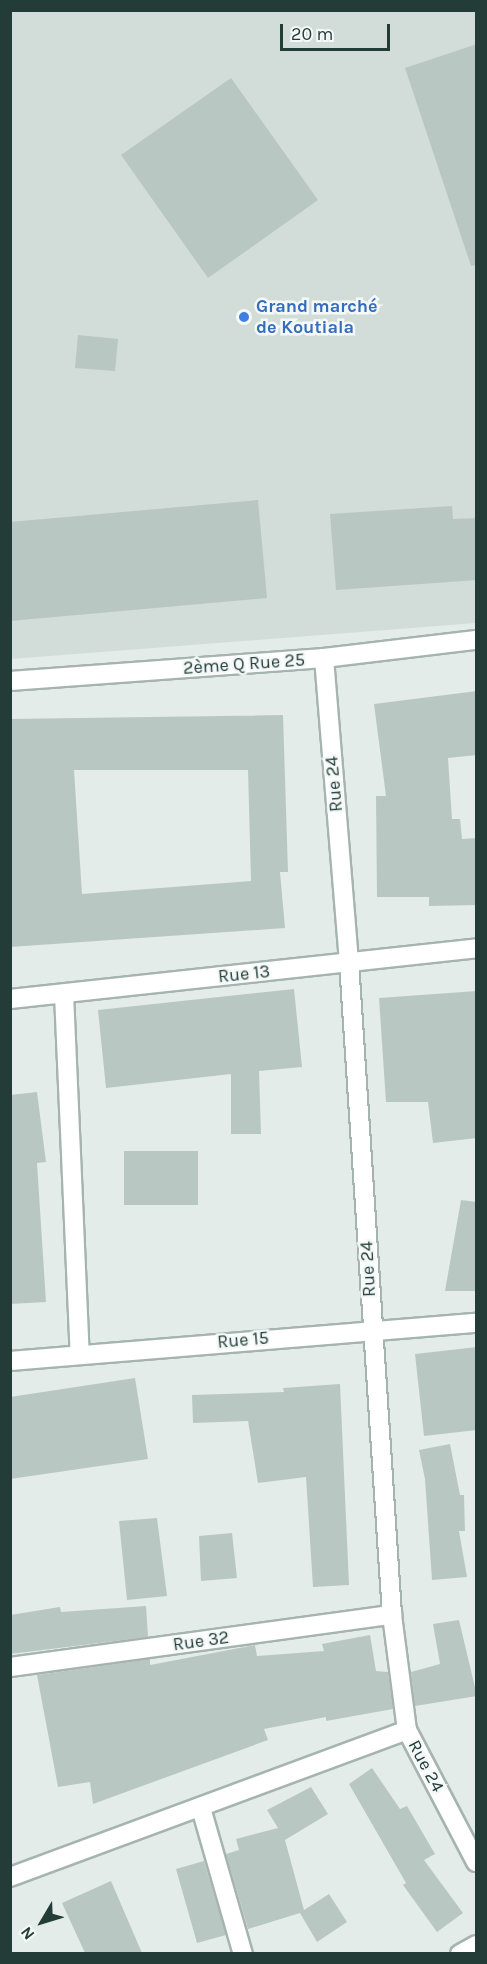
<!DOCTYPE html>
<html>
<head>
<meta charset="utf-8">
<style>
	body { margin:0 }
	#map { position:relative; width:487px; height:1964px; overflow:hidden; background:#e3ece9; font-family:Karla,sans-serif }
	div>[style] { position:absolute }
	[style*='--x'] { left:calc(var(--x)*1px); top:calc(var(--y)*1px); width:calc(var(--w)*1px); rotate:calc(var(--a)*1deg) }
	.built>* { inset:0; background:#d2dcd8 }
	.building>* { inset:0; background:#b9c7c2 }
	.roads { filter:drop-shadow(2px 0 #a6b4b0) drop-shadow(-2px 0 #a6b4b0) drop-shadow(0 2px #a6b4b0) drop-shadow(0 -2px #a6b4b0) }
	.minor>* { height:18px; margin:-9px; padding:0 9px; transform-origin:9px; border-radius:9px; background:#fff }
	.tertiary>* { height:18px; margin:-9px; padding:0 9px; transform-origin:9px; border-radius:9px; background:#fff }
	.dots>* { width:16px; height:16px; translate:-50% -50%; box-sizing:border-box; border:3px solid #f4f9f7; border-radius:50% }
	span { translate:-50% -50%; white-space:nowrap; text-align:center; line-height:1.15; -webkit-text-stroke:5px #f4f9f7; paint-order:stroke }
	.shop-label { font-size:18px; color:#366cbe; font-weight:700 }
	.left { translate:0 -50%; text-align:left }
	.street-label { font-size:18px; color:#243c38 }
	.frame { position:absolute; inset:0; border:12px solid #243c38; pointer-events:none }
	.north { position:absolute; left:12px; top:1892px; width:60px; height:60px; -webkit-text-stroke:4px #f4f9f7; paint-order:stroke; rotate:232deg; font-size:16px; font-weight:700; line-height:24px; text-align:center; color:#243c38 }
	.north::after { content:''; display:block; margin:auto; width:21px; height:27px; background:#243c38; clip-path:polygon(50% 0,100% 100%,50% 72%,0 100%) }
	.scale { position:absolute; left:280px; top:24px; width:110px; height:27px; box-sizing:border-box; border:3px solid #243c38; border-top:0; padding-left:8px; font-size:18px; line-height:21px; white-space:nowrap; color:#243c38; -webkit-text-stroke:4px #f4f9f7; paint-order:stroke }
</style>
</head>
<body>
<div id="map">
	<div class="built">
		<div style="clip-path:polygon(11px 11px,476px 11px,476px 623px,11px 659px)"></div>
	</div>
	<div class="building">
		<div style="clip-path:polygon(477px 44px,477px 265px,471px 266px,405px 68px)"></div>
		<div style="clip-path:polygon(231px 78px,318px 200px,208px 278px,121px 155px)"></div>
		<div style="clip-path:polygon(78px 335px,118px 339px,115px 371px,75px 368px)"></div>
		<div style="clip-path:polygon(258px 500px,267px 598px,10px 621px,10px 522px)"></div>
		<div style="clip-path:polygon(452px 506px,453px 519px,477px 518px,477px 580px,336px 590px,330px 514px)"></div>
		<div style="clip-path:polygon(477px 691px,477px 755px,448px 758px,452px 819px,460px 819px,462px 839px,477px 838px,477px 905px,429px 906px,429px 897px,377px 897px,376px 796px,386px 796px,374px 704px)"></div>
		<div style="clip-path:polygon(evenodd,283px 715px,288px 872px,280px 872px,285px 928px,10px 947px,10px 719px,283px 715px,74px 770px,248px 770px,251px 881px,82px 894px,74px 770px)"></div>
		<div style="clip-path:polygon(294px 989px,302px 1067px,259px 1071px,261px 1134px,231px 1134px,231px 1074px,106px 1088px,98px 1010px)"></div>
		<div style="clip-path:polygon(477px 991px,477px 1138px,433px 1143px,428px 1102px,386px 1102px,379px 998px)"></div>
		<div style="clip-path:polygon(37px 1092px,46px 1162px,37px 1163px,46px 1302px,10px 1304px,10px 1095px)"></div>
		<div style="clip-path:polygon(124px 1151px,198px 1151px,198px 1205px,124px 1205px)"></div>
		<div style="clip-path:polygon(461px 1200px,477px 1202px,477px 1291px,445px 1291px)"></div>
		<div style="clip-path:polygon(477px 1347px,477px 1430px,424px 1436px,415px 1354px)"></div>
		<div style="clip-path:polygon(135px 1378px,148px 1459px,10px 1479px,10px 1397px)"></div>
		<div style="clip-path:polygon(340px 1384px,349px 1585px,313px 1587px,306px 1477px,258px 1483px,248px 1421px,193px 1423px,192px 1395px,284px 1392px,283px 1388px)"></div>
		<div style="clip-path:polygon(450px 1444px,460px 1495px,464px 1495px,465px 1531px,459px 1531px,467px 1577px,432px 1580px,425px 1479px,419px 1450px)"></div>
		<div style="clip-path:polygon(157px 1518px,167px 1596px,127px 1600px,119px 1521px)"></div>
		<div style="clip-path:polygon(232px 1533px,237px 1578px,201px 1581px,199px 1536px)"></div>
		<div style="clip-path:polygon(146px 1606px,148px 1637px,10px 1654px,10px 1615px,60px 1607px,61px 1612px)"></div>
		<div style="clip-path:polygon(459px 1620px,477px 1696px,415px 1706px,411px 1672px,440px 1664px,433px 1624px)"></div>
		<div style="clip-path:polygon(370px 1635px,376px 1671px,388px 1672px,393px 1709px,326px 1721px,326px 1717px,264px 1729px,268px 1740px,93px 1804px,90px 1782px,58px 1787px,37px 1675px,150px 1659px,150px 1665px,255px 1645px,257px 1656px,324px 1651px,322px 1644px)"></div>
		<div style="clip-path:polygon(372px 1768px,400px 1809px,407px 1806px,435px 1854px,424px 1860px,463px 1913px,437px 1932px,403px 1885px,406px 1883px,349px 1784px)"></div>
		<div style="clip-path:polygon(311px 1787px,328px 1814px,285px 1840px,304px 1910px,329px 1894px,347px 1922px,317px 1942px,300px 1913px,248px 1929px,226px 1854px,239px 1850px,236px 1839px,278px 1828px,267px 1810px)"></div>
		<div style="clip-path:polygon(204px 1861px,226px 1935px,197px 1943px,176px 1869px)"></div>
		<div style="clip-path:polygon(111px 1881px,142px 1953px,85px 1953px,62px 1903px)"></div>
	</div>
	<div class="roads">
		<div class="minor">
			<div style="--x:324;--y:658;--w:305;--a:85.3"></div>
			<div style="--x:349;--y:962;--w:654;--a:86.23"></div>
			<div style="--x:392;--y:1615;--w:116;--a:82.6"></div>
			<div style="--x:407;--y:1730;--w:149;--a:62.4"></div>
			<div style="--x:10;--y:681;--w:315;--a:-4.2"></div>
			<div style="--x:324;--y:658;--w:153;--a:-6.8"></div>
			<div style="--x:64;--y:994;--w:360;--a:87.5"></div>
			<div style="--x:10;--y:1361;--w:468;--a:-4.7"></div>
			<div style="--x:10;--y:1667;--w:386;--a:-7.8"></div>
			<div style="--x:201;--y:1808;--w:152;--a:74"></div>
			<div style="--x:10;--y:1877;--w:423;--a:-20.3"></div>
			<div style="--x:460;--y:1954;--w:18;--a:-29"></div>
		</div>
		<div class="tertiary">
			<div style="--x:10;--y:999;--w:469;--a:-6.2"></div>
		</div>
	</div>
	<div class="dots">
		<div style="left:244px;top:317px;background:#3f7fe0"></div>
	</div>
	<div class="shop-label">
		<span class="left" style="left:256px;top:317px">Grand marché<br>de Koutiala</span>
	</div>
	<div class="street-label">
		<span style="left:244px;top:664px;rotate:-4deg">2ème Q Rue 25</span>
		<span style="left:334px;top:784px;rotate:-95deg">Rue 24</span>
		<span style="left:244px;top:974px;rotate:-6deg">Rue 13</span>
		<span style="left:368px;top:1269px;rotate:-93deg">Rue 24</span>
		<span style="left:243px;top:1340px;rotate:-5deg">Rue 15</span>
		<span style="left:201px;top:1641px;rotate:-8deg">Rue 32</span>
		<span style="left:426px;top:1766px;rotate:62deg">Rue 24</span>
	</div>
	<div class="frame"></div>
	<div class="north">N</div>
	<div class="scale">20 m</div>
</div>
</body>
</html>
